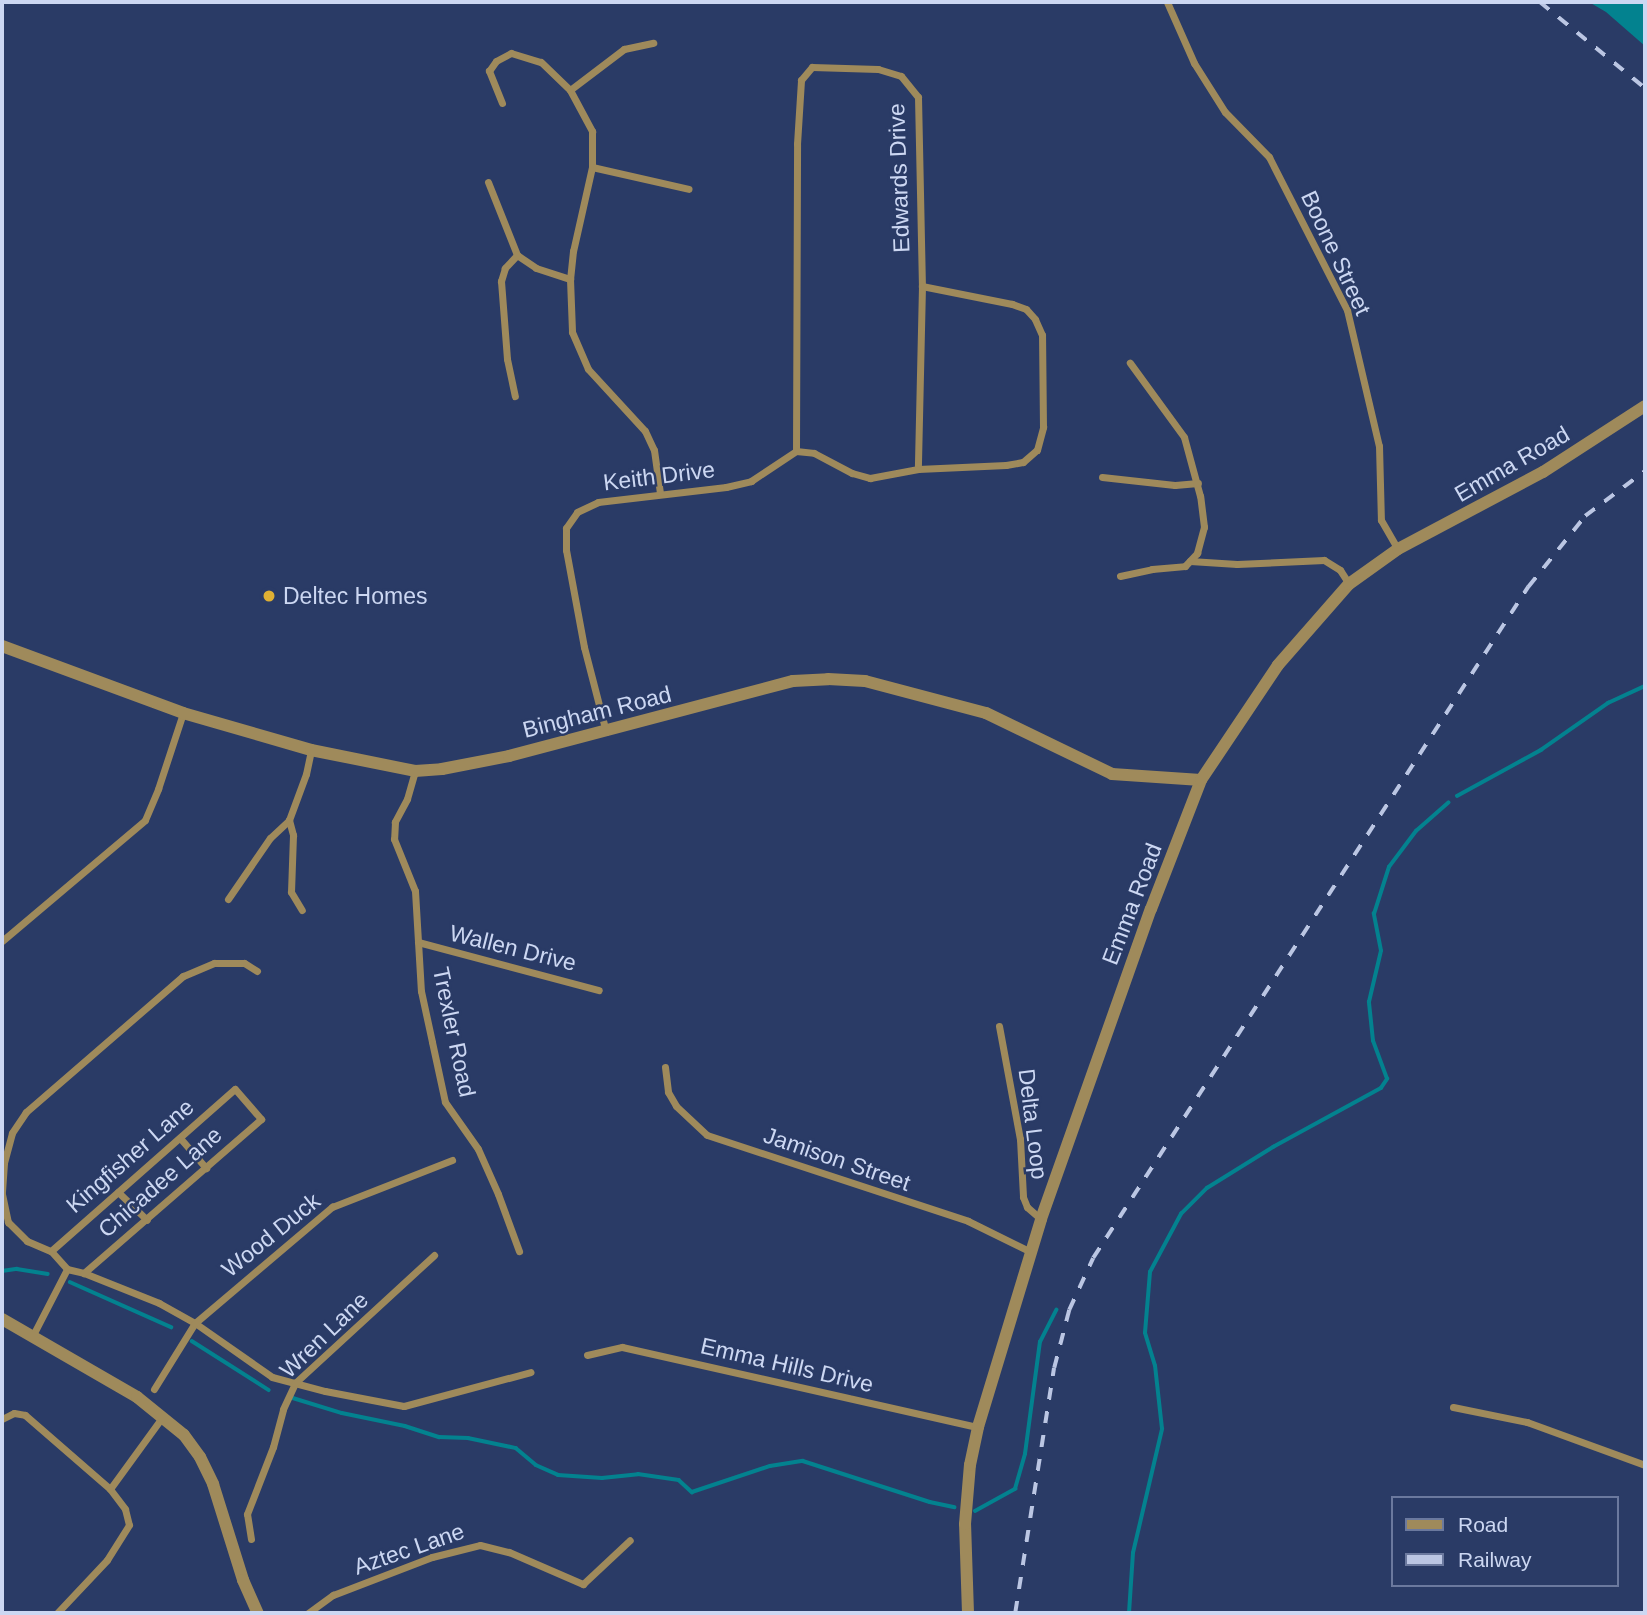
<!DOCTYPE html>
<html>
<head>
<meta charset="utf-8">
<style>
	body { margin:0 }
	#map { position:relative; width:1647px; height:1615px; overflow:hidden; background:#2a3b66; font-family:Arial,sans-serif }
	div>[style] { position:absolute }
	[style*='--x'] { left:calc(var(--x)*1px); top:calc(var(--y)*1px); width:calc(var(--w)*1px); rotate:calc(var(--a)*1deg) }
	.water>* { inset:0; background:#03828f }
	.stream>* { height:3.5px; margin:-1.75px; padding:0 1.75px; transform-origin:1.75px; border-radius:1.75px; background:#03828f }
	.minor>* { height:7px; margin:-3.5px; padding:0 3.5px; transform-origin:3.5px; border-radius:3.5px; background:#9f8a5b }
	.tertiary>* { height:12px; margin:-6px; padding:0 6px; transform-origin:6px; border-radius:6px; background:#9f8a5b }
	.rail>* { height:3.5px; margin-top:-1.75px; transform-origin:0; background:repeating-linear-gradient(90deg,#bbc6e3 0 12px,transparent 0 24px) }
	.dots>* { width:19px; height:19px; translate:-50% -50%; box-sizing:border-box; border:4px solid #2a3b66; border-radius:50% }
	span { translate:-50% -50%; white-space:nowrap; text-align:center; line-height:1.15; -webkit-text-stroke:5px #2a3b66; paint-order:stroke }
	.street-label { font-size:23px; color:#ccd7f2 }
	.poi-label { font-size:23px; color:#ccd7f2 }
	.left { translate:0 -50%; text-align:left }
	.frame { position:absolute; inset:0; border:4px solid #ccd7f2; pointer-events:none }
	.legend { position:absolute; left:1391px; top:1496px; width:228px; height:91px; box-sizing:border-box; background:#2a3b66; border:2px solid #6b799e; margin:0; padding:9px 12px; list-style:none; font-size:21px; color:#ccd7f2 }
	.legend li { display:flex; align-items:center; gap:14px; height:35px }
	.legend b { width:35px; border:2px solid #6b799e }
</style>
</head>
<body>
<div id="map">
	<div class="water">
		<div style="clip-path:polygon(1589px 2px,1645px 2px,1645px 46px,1606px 12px)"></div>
	</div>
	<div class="stream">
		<div style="--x:1457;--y:796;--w:96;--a:-28.7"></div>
		<div style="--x:1541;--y:750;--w:82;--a:-35"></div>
		<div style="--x:1608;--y:703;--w:41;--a:-24.7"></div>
		<div style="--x:2;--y:1271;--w:15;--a:-8"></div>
		<div style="--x:17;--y:1269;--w:31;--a:9"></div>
		<div style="--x:70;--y:1282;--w:111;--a:24"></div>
		<div style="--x:192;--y:1341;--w:91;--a:32.5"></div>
		<div style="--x:293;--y:1398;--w:51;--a:17"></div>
		<div style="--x:342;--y:1413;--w:64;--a:11.7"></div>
		<div style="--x:405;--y:1426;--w:36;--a:18"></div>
		<div style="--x:439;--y:1437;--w:29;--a:2"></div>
		<div style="--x:468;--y:1438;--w:49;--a:11.8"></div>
		<div style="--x:516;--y:1448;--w:26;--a:40"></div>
		<div style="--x:536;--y:1465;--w:24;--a:24"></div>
		<div style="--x:558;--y:1475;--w:44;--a:3.9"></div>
		<div style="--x:602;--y:1478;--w:36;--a:-6"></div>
		<div style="--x:638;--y:1474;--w:41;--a:8.3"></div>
		<div style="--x:679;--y:1480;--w:18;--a:43"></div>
		<div style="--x:692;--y:1492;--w:82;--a:-18.4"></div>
		<div style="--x:770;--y:1466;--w:33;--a:-9"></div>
		<div style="--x:803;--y:1461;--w:133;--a:17.9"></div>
		<div style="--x:930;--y:1502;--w:25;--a:12"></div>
		<div style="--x:975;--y:1511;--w:46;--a:-28.8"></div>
		<div style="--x:1015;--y:1489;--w:36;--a:-74"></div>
		<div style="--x:1025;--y:1454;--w:113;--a:-82.4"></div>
		<div style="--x:1040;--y:1342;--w:36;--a:-63"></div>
		<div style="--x:1129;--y:1613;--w:60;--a:-86.2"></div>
		<div style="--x:1133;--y:1553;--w:127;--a:-76.8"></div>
		<div style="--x:1162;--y:1429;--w:63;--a:-96.3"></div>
		<div style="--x:1155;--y:1366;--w:34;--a:-107"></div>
		<div style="--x:1145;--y:1333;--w:61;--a:-85.3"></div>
		<div style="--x:1150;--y:1272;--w:66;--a:-61.9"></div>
		<div style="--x:1181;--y:1214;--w:37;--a:-45"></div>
		<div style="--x:1207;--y:1188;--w:78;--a:-31.8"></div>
		<div style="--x:1273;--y:1147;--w:123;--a:-28.6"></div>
		<div style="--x:1381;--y:1088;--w:11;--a:-56"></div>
		<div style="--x:1387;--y:1079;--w:40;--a:-110.2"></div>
		<div style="--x:1373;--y:1041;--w:39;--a:-96"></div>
		<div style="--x:1369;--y:1002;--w:52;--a:-76.8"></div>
		<div style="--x:1381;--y:951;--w:38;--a:-101"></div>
		<div style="--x:1374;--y:914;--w:49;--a:-72.3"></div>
		<div style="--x:1389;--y:867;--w:45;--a:-53.1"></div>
		<div style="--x:1416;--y:831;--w:43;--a:-41.2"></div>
	</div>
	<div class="minor">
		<div style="--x:1167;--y:2;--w:67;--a:66.1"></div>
		<div style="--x:1194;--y:63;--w:58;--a:57.7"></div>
		<div style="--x:1225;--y:112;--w:63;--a:45.6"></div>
		<div style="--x:1269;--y:157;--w:172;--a:63"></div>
		<div style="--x:1347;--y:310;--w:140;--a:76.8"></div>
		<div style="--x:1379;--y:446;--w:74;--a:88.5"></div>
		<div style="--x:1381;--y:520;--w:34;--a:60"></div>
		<div style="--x:570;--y:90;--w:68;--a:-37.2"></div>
		<div style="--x:624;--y:49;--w:30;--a:-12"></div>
		<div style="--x:502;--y:103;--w:35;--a:-112"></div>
		<div style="--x:489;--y:71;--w:12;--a:-55"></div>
		<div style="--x:496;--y:61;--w:17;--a:-28"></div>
		<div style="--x:511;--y:53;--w:31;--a:17"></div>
		<div style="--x:541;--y:62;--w:40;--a:44"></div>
		<div style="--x:570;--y:90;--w:47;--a:61.8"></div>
		<div style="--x:592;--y:131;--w:36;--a:90"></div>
		<div style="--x:592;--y:167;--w:86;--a:102.7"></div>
		<div style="--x:573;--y:251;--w:28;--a:96"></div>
		<div style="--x:570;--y:279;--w:53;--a:87.8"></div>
		<div style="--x:572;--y:332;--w:40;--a:66.6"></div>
		<div style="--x:588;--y:369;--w:84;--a:47.4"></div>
		<div style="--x:645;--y:431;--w:21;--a:65"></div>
		<div style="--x:654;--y:450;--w:43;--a:82.1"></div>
		<div style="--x:592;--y:167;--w:99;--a:12.8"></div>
		<div style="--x:488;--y:182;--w:79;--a:68.3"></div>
		<div style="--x:517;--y:255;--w:18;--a:133"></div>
		<div style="--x:505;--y:268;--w:14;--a:107"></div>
		<div style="--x:501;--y:281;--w:78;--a:85.6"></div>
		<div style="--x:507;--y:359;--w:38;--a:78"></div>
		<div style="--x:517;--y:255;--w:23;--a:34"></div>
		<div style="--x:536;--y:268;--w:36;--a:18"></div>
		<div style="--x:796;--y:451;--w:307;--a:-89.8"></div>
		<div style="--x:797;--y:144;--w:64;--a:-86.4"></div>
		<div style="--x:801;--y:80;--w:17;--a:-50"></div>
		<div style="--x:812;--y:67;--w:66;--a:1.7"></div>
		<div style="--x:878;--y:69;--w:24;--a:17"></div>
		<div style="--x:901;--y:76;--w:27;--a:51"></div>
		<div style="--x:918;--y:97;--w:189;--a:88.8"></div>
		<div style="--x:922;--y:286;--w:183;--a:91.3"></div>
		<div style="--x:1102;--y:477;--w:73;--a:6.3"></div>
		<div style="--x:1175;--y:485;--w:23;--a:-5"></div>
		<div style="--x:1190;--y:561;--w:47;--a:3.7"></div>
		<div style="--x:1237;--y:564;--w:87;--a:-2.6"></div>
		<div style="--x:1324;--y:560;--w:19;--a:32"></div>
		<div style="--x:1340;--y:570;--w:17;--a:57"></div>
		<div style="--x:1120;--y:576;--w:33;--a:-12"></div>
		<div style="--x:1152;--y:569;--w:33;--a:-5"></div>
		<div style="--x:1185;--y:566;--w:18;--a:-47"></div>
		<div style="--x:1197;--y:553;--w:27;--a:-75"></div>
		<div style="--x:1204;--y:527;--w:31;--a:-97"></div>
		<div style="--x:1200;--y:496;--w:61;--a:-105.2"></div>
		<div style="--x:1184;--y:437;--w:92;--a:-126.1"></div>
		<div style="--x:606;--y:732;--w:88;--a:-104.5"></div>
		<div style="--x:584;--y:647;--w:99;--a:-100.5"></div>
		<div style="--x:566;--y:550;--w:22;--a:-90"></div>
		<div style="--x:566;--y:528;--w:19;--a:-55"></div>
		<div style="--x:577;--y:512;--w:23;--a:-25"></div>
		<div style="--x:598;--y:502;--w:129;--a:-6.7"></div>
		<div style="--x:726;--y:487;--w:26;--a:-13"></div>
		<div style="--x:751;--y:481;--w:54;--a:-33.7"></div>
		<div style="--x:796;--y:451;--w:18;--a:6"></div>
		<div style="--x:814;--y:453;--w:43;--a:27.8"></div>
		<div style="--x:852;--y:473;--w:19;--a:16"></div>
		<div style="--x:870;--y:478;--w:49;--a:-10.6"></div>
		<div style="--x:918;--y:469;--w:88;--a:-2.6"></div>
		<div style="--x:1006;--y:465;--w:17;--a:-10"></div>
		<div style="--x:1023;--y:462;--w:18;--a:-41"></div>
		<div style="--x:1037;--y:450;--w:24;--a:-75"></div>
		<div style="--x:1043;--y:427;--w:92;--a:-90.6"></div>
		<div style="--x:1042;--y:335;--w:17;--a:-114"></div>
		<div style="--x:1035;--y:319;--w:13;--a:-132"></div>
		<div style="--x:1026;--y:309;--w:15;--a:-160"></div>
		<div style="--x:1012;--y:304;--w:92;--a:-168.7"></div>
		<div style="--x:415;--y:771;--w:29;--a:106"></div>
		<div style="--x:407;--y:799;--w:26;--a:118"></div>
		<div style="--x:395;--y:822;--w:17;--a:93"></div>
		<div style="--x:394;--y:839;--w:56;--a:68"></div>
		<div style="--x:415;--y:891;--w:100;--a:86.6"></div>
		<div style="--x:421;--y:991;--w:52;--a:77.8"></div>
		<div style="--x:432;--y:1042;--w:61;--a:77.8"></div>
		<div style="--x:445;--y:1102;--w:57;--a:54.9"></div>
		<div style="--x:478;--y:1149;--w:49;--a:66"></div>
		<div style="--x:498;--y:1194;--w:61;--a:69.8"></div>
		<div style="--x:289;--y:820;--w:16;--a:75"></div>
		<div style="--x:293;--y:835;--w:57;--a:92"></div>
		<div style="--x:291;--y:892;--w:21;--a:59"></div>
		<div style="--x:228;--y:899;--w:74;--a:-55.5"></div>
		<div style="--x:270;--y:838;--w:26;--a:-43"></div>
		<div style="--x:289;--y:820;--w:49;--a:-69.7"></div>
		<div style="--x:306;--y:774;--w:25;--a:-78"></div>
		<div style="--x:2;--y:941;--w:187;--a:-40.2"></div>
		<div style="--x:145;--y:820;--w:34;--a:-67"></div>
		<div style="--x:158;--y:789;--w:80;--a:-71.8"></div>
		<div style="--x:418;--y:942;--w:187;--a:14.9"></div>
		<div style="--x:257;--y:971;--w:15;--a:-148"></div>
		<div style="--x:244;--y:963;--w:30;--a:180"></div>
		<div style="--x:214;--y:963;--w:34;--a:157"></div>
		<div style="--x:183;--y:976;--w:208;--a:139.1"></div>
		<div style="--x:26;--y:1112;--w:25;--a:124"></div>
		<div style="--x:12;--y:1133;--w:31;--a:105"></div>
		<div style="--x:4;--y:1163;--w:31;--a:94"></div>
		<div style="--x:2;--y:1194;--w:29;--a:78"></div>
		<div style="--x:8;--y:1222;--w:27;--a:45"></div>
		<div style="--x:27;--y:1241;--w:26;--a:23"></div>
		<div style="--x:51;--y:1251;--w:24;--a:48"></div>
		<div style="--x:67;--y:1269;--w:17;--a:13"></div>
		<div style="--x:84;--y:1273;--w:81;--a:21.8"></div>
		<div style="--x:159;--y:1303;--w:41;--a:29.1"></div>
		<div style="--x:195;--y:1323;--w:94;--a:35"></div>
		<div style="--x:272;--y:1377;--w:55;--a:14.8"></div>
		<div style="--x:325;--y:1391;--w:80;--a:10.8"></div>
		<div style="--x:404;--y:1406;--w:131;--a:-15"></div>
		<div style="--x:999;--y:1026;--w:115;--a:79.5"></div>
		<div style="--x:1020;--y:1139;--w:58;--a:87"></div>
		<div style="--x:1023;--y:1197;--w:11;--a:68"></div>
		<div style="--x:1027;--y:1207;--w:18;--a:41"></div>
		<div style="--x:665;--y:1067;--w:25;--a:83"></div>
		<div style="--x:668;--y:1092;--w:16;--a:60"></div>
		<div style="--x:676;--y:1106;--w:42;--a:43.1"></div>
		<div style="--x:707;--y:1135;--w:275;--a:18.2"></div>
		<div style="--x:968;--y:1221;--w:70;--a:26.2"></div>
		<div style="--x:180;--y:1138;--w:40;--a:49"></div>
		<div style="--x:118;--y:1192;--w:40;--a:44"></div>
		<div style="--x:51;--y:1251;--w:245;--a:-41.4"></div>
		<div style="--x:235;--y:1089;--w:40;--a:49"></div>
		<div style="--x:261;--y:1119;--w:235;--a:139"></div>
		<div style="--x:33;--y:1335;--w:74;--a:-62.7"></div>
		<div style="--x:587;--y:1355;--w:36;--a:-13"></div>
		<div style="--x:622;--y:1347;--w:365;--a:12.7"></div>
		<div style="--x:154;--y:1389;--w:78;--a:-58.2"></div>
		<div style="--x:195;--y:1323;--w:180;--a:-40.3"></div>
		<div style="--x:332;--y:1207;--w:129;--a:-21.4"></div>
		<div style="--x:1453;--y:1407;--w:76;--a:11.5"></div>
		<div style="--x:1527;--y:1422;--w:126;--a:20"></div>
		<div style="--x:2;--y:1419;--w:13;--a:-27"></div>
		<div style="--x:14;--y:1413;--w:11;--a:10"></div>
		<div style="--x:25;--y:1415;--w:113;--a:41"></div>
		<div style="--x:110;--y:1489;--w:25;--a:53"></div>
		<div style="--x:125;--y:1509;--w:16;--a:76"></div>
		<div style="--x:129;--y:1525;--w:41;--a:122.2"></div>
		<div style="--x:107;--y:1560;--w:73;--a:133.3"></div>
		<div style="--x:110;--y:1489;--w:90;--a:-54"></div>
		<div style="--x:251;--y:1539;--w:25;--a:-99"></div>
		<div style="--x:247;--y:1514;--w:72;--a:-68.8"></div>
		<div style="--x:273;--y:1447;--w:39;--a:-75"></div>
		<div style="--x:283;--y:1409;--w:29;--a:-65"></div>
		<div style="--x:295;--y:1383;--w:189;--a:-42.6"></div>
		<div style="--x:308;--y:1613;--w:31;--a:-36"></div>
		<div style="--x:333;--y:1595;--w:106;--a:-21"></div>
		<div style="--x:432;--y:1557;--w:49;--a:-14"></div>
		<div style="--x:480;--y:1545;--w:30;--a:14"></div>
		<div style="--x:509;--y:1552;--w:81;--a:23.4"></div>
		<div style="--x:583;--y:1584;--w:64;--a:-43.1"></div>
	</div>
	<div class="tertiary">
		<div style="--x:2;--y:646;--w:193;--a:20.3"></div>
		<div style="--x:183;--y:713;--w:133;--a:16.1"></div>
		<div style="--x:311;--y:750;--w:106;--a:11.4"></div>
		<div style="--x:415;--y:771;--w:27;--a:-4"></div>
		<div style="--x:442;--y:769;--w:68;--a:-11"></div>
		<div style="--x:509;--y:756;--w:294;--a:-14.8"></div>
		<div style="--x:793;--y:681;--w:35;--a:-3"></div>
		<div style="--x:828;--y:679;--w:37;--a:3"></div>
		<div style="--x:865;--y:681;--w:125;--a:14.8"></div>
		<div style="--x:986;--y:713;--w:140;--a:25.8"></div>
		<div style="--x:1112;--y:774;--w:89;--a:3.9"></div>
		<div style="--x:2;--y:1319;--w:156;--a:30"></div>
		<div style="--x:137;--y:1397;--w:60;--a:39"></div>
		<div style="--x:184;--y:1435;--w:27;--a:54"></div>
		<div style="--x:200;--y:1457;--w:30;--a:64"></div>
		<div style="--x:213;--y:1484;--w:101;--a:72.6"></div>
		<div style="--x:243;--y:1580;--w:36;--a:66"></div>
		<div style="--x:968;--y:1613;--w:89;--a:-91.9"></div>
		<div style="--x:965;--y:1524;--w:59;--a:-85.2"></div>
		<div style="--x:970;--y:1465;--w:39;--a:-78"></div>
		<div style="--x:978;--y:1427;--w:217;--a:-73.1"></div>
		<div style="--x:1041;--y:1219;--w:329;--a:-70.5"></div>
		<div style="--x:1151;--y:909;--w:138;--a:-68.8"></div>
		<div style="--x:1201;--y:780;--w:138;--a:-56.2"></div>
		<div style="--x:1278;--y:665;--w:108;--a:-48.8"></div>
		<div style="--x:1349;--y:584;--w:60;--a:-35.5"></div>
		<div style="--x:1398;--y:549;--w:164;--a:-28"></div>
		<div style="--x:1543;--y:472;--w:121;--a:-32.9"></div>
	</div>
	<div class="rail">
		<div style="--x:1540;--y:2;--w:136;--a:39.3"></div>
		<div style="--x:1015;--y:1613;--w:248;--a:-81"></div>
		<div style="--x:1054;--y:1368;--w:60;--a:-75.5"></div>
		<div style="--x:1069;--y:1310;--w:57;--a:-65.2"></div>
		<div style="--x:1093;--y:1258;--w:800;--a:-57.05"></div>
		<div style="--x:1528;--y:587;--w:91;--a:-51.2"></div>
		<div style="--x:1585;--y:516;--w:75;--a:-36.9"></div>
	</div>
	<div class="dots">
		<div style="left:269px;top:596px;background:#dfb034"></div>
	</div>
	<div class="street-label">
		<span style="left:899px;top:178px;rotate:-92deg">Edwards Drive</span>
		<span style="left:1336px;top:253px;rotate:65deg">Boone Street</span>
		<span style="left:1512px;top:464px;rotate:-30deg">Emma Road</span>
		<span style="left:659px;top:476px;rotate:-7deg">Keith Drive</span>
		<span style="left:597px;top:712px;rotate:-14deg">Bingham Road</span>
		<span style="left:1132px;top:904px;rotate:-69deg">Emma Road</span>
		<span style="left:513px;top:948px;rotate:14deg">Wallen Drive</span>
		<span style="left:454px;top:1032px;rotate:78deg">Trexler Road</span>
		<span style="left:1033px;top:1124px;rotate:83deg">Delta Loop</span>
		<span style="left:130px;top:1156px;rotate:-41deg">Kingfisher Lane</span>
		<span style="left:837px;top:1159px;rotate:19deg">Jamison Street</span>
		<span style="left:160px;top:1182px;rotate:-41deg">Chicadee Lane</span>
		<span style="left:271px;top:1235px;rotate:-39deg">Wood Duck</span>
		<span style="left:324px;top:1335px;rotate:-44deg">Wren Lane</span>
		<span style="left:787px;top:1365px;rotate:13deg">Emma Hills Drive</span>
		<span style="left:409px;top:1549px;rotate:-19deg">Aztec Lane</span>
	</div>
	<div class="poi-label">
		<span class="left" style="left:283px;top:596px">Deltec Homes</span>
	</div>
	<div class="frame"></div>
	<ul class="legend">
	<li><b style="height:9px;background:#9f8a5b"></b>Road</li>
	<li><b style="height:9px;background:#bbc6e3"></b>Railway</li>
	</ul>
</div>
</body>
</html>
